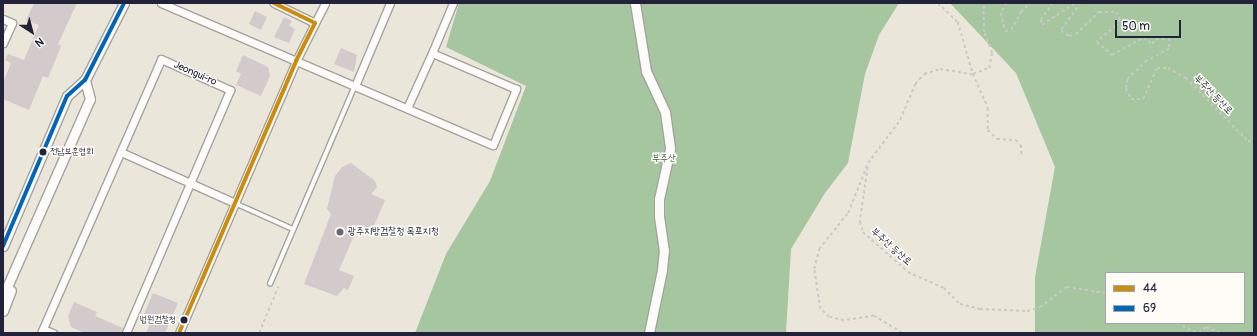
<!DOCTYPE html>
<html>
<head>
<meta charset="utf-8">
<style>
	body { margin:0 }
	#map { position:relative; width:1257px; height:336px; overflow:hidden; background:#eae6d9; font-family:Pangolin,"Poor Story",sans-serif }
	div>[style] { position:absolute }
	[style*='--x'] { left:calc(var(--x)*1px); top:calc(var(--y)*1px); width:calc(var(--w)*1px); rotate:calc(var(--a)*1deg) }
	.forest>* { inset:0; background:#a5c69e }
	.building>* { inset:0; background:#d2cacb }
	.path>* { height:1.5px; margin-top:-0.75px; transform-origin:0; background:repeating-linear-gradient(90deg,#cac9c8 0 3px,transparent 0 6px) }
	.roads { filter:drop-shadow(1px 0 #a4a29e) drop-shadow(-1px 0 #a4a29e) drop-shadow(0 1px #a4a29e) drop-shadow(0 -1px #a4a29e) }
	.service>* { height:3.5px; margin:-1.75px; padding:0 1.75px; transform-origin:1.75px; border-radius:1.75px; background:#fcfbf9 }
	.minor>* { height:7px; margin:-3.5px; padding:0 3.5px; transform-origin:3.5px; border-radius:3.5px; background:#fcfbf9 }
	.tertiary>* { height:9px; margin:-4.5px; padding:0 4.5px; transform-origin:4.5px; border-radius:4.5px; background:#fcfbf9 }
	.bus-1>* { height:4px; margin:-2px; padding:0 2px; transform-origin:2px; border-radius:2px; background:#cc8c0c }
	.bus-2>* { height:4px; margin:-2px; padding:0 2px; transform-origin:2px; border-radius:2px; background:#0065bd }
	.dots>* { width:11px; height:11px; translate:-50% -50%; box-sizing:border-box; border:2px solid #fdfcf7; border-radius:50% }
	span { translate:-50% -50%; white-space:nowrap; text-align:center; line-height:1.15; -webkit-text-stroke:3px #fdfcf7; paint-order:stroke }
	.bus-label { font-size:9px; color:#22223b }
	.left { translate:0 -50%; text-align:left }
	.right { translate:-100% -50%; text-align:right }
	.street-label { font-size:10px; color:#22223b }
	.park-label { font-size:10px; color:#455b52 }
	.poi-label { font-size:10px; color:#22223b }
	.frame { position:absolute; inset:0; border:4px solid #22223b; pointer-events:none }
	.legend { position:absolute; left:1105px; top:272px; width:140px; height:52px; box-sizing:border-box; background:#fdfcf7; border:1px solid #a5a5ac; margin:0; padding:5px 7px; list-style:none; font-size:12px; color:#22223b }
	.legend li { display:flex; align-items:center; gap:8px; height:20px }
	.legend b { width:20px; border:1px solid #a5a5ac }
	.north { position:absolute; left:12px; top:12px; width:40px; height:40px; -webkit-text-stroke:3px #fdfcf7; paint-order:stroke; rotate:144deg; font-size:11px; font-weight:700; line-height:16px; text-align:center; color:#22223b }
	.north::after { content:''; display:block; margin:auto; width:14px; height:18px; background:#22223b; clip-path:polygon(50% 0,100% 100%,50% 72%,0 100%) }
	.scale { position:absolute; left:1115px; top:20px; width:66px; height:18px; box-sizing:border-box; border:2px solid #22223b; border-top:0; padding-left:5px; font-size:12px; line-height:14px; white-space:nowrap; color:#22223b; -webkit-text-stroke:3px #fdfcf7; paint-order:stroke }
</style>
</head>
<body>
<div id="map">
	<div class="forest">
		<div style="clip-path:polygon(459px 3px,899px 3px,879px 35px,865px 74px,848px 163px,825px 193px,791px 249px,786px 333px,415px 333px,446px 254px,490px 181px,526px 86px,446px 47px)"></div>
		<div style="clip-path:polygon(evenodd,950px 3px,1254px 3px,1254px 333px,1035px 333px,1035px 277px,1055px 167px,1016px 73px,950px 3px,1106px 273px,1244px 273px,1244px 323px,1106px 323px,1106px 273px)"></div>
	</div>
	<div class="building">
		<div style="clip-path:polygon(34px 3px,77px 3px,58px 44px,61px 46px,48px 78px,43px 76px,29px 110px,3px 99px,3px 83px,11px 63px,5px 60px,8px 54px,24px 60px,39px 25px,26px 20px)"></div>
		<div style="clip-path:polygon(255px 11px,267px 17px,261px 30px,249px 24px)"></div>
		<div style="clip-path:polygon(284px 17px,292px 21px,289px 26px,295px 29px,289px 43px,274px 37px)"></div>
		<div style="clip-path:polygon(341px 48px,357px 55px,354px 72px,334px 64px)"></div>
		<div style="clip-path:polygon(243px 55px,268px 67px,270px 76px,261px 96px,236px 85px,241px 74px,236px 71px)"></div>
		<div style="clip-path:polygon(351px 163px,375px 181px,377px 187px,371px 194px,385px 200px,370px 235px,357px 229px,339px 270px,354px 276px,348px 290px,344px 288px,337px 296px,304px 284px,331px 214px,327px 209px,335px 176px,342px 167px)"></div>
		<div style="clip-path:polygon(153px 293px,178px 303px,165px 333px,146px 333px,150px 323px,142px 319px)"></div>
		<div style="clip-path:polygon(74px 302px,97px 312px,95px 316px,123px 328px,121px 333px,85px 333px,71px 327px,68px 316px)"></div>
	</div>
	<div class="path">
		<div style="--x:938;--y:3;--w:28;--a:44"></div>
		<div style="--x:958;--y:22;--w:54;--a:73.9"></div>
		<div style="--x:973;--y:74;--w:37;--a:66"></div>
		<div style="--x:988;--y:108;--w:22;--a:90"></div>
		<div style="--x:988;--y:130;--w:13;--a:45"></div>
		<div style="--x:997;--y:139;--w:19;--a:3"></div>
		<div style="--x:1016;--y:140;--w:7;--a:45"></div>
		<div style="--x:1021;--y:145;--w:12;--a:85"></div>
		<div style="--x:1007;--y:3;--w:12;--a:121"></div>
		<div style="--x:1001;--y:13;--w:18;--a:77"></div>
		<div style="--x:1005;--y:31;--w:6;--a:-9"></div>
		<div style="--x:1011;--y:30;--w:21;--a:-61"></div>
		<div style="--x:1021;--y:12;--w:13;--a:-45"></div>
		<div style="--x:1053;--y:3;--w:21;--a:125"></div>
		<div style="--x:1041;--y:20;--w:5;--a:79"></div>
		<div style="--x:1042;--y:25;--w:40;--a:-34"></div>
		<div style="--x:1081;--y:3;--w:34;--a:126"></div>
		<div style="--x:1061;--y:31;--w:9;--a:32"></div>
		<div style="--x:1069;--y:36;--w:7;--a:-16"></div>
		<div style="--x:1076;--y:34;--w:32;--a:-44"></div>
		<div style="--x:1099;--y:12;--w:18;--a:0"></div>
		<div style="--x:1117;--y:12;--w:8;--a:67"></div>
		<div style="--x:1120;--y:19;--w:8;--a:120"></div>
		<div style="--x:1116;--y:26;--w:25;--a:140"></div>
		<div style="--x:1097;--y:42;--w:20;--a:41"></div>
		<div style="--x:1112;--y:55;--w:37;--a:-29"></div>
		<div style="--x:1144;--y:37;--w:11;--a:41"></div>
		<div style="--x:1152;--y:44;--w:6;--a:-51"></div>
		<div style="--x:1156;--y:39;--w:14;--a:-4"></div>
		<div style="--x:1170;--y:38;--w:11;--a:95"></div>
		<div style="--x:1169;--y:49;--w:25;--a:151"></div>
		<div style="--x:1147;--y:61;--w:26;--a:137"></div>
		<div style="--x:1128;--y:79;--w:10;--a:101"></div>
		<div style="--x:1126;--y:89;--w:11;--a:63"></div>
		<div style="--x:1131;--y:99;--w:12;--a:0"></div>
		<div style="--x:1143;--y:99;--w:34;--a:-66"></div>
		<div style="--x:1157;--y:68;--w:11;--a:0"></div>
		<div style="--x:1168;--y:68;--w:21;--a:29"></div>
		<div style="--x:1186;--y:78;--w:88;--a:45.5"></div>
		<div style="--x:1248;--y:141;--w:6;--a:9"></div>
		<div style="--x:868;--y:167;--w:56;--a:98.3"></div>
		<div style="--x:860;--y:222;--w:10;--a:73"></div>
		<div style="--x:863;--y:232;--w:60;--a:41.6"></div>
		<div style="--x:908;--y:272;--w:39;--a:24"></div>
		<div style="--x:944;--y:288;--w:23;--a:45"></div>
		<div style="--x:960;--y:304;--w:21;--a:14"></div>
		<div style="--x:980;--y:309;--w:47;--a:2.4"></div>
		<div style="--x:1027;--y:311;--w:14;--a:-17"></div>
		<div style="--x:1040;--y:307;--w:34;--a:-37"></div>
		<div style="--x:1067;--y:287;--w:39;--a:9"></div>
		<div style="--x:1177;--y:323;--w:22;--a:27"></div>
		<div style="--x:259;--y:333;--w:50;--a:-67.6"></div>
		<div style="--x:902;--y:333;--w:33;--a:-149"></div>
		<div style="--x:874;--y:316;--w:30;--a:171"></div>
		<div style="--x:844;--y:321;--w:16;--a:-165"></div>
		<div style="--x:829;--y:317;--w:12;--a:-138"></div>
		<div style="--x:820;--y:309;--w:40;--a:-98.5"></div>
		<div style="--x:814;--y:269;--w:21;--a:-76"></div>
		<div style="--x:819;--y:249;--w:46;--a:-51.1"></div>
		<div style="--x:848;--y:213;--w:54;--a:-68.2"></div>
		<div style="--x:868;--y:163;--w:54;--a:-53.3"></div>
		<div style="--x:900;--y:120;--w:39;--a:-67"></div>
		<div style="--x:915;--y:84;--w:13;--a:-48"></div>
		<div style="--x:924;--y:74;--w:17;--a:-17"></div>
		<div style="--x:940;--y:69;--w:33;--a:9"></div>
		<div style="--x:973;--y:74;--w:17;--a:-21"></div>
		<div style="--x:989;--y:68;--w:15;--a:-79"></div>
		<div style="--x:992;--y:53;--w:22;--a:-111"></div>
		<div style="--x:984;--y:32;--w:23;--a:-92"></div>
		<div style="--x:983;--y:9;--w:7;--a:-63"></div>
		<div style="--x:1199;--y:333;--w:9;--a:-41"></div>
		<div style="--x:1206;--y:327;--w:17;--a:21"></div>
	</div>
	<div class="roads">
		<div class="service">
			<div style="--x:235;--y:203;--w:64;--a:24.1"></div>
			<div style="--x:270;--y:284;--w:215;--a:-66.8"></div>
		</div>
		<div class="minor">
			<div style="--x:161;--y:3;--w:361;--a:23.2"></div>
			<div style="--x:493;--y:145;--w:61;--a:-67.7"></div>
			<div style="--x:516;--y:89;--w:91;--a:-156.8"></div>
			<div style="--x:432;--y:53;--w:54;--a:-67.2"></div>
			<div style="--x:3;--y:19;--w:10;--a:24"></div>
			<div style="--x:12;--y:23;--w:22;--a:114"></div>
			<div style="--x:315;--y:23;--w:22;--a:-63"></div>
			<div style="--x:355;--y:86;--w:90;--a:-67.1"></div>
			<div style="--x:407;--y:108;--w:60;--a:-65.6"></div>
			<div style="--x:121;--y:152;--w:125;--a:24.1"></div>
			<div style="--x:43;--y:329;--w:11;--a:22"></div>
			<div style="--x:41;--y:333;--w:299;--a:-66.3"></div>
			<div style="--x:161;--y:59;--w:76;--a:24.2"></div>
			<div style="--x:230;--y:90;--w:264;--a:113.2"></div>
			<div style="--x:179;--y:333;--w:296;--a:-66.7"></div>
			<div style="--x:296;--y:61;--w:42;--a:-63.4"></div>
			<div style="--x:315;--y:23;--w:46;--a:-154"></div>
		</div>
		<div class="tertiary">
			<div style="--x:635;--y:3;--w:69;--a:80.8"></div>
			<div style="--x:646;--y:71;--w:45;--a:65.1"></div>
			<div style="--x:665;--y:112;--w:37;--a:82"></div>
			<div style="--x:670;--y:149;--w:51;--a:102.4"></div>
			<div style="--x:659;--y:199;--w:17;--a:90"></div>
			<div style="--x:659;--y:216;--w:34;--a:82"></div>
			<div style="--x:664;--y:250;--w:20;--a:96"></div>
			<div style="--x:662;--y:270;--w:64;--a:101.7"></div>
			<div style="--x:3;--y:246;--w:163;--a:-66.9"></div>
			<div style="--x:67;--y:96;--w:24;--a:-42"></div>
			<div style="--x:85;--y:80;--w:86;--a:-63.1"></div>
			<div style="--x:3;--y:296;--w:215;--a:-66.2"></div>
			<div style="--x:90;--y:99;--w:20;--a:-105"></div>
			<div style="--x:3;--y:311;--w:22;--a:-69"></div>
		</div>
	</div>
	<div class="bus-1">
		<div style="--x:179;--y:333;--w:296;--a:-66.7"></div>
		<div style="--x:296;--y:61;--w:42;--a:-63.4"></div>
		<div style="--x:315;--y:23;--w:46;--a:-154"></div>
	</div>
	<div class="bus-2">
		<div style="--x:3;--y:246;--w:163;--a:-66.9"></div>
		<div style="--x:67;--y:96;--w:24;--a:-42"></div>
		<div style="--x:85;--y:80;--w:86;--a:-63.1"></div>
	</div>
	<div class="dots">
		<div style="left:43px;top:152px;background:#22223b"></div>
		<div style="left:340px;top:232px;background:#686772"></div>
		<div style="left:184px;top:320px;background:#22223b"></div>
	</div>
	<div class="bus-label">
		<span class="left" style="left:50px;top:152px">전남보훈협회</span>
		<span class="right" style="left:176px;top:320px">법원검찰청</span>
	</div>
	<div class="street-label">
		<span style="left:195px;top:74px;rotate:24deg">Jeongui-ro</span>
		<span style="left:1213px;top:95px;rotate:46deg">부주산 등산로</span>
		<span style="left:891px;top:247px;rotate:42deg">부주산 등산로</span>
	</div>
	<div class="park-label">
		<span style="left:664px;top:159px">부주산</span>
	</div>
	<div class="poi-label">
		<span class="left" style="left:348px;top:232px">광주지방검찰청 목포지청</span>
	</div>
	<div class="frame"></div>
	<ul class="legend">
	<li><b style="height:5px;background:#cc8c0c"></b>44</li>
	<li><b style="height:5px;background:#0065bd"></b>69</li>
	</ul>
	<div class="north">N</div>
	<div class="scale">50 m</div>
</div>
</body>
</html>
